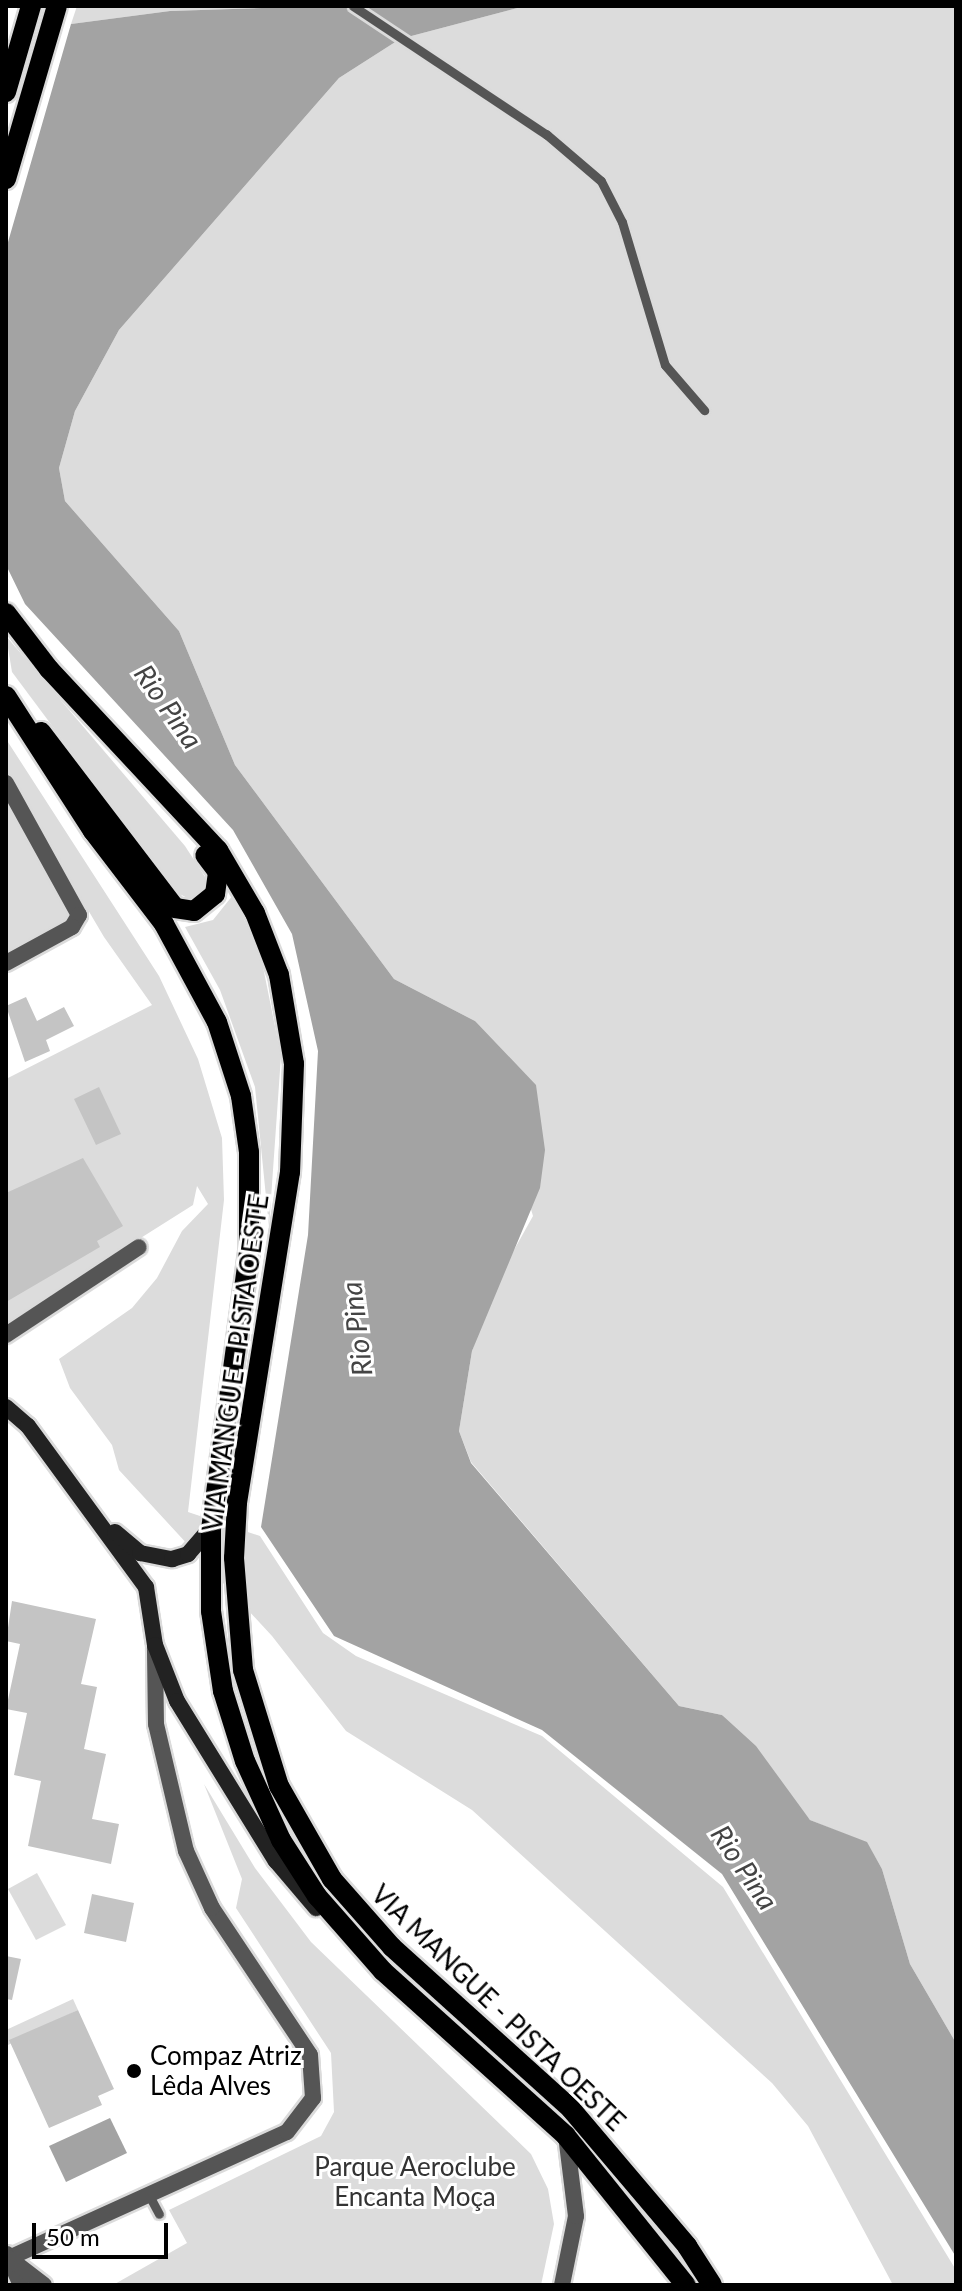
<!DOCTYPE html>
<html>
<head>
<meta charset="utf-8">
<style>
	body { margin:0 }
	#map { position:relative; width:962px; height:2291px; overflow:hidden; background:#fff; font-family:Lato,sans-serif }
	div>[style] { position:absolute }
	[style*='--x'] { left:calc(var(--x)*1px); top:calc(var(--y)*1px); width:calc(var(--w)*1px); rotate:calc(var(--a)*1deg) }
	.green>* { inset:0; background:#dcdcdc }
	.water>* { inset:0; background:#a3a3a3 }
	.building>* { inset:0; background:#c4c4c4 }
	.roads { filter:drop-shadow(2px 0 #dbdbdb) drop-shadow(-2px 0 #dbdbdb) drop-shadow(0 2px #dbdbdb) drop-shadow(0 -2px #dbdbdb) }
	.lane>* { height:9px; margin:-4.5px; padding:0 4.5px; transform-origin:4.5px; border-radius:4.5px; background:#555 }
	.street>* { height:16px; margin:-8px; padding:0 8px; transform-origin:8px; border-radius:8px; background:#555 }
	.secondary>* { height:16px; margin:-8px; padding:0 8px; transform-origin:8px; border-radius:8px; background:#222 }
	.primary>* { height:20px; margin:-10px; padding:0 10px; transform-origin:10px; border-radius:10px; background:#000 }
	.dots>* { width:22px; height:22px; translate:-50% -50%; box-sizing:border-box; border:4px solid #fff; border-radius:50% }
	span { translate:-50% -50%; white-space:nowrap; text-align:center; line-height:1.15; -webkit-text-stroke:6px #fff; paint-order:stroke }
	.street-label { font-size:26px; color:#000 }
	.poi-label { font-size:26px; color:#000 }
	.left { translate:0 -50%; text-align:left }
	.park-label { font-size:26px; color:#333 }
	.water-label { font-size:28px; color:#444; font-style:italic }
	.frame { position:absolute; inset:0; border:8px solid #000; pointer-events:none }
	.scale { position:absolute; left:32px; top:2223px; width:136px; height:36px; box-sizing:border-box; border:4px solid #000; border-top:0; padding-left:10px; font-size:24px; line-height:28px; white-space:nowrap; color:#000; -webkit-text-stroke:6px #fff; paint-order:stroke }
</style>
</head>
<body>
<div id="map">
	<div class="green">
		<div style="clip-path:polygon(77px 6px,326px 6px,170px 11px,71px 24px)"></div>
		<div style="clip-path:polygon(525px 6px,956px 6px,956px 2043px,910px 1964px,882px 1869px,867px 1843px,810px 1820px,722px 1715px,679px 1706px,471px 1462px,459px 1431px,472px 1351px,495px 1284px,533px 1216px,475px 1021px,394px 979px,235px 765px,179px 631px,65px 501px,59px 468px,75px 411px,119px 330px,339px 78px,400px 39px)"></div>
		<div style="clip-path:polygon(6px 636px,185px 846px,207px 880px,201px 893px,189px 899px,176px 892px,12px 672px)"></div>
		<div style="clip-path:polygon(6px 739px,159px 976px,198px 1059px,222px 1138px,224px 1200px,188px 1512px,260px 1536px,323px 1633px,356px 1656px,542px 1736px,723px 1887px,956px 2270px,956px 2285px,893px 2285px,808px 2126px,772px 2083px,472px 1810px,346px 1731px,272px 1636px,119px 1470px,112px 1445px,70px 1388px,59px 1359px,132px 1308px,157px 1278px,182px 1231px,208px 1204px,197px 1186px,193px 1205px,6px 1323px,6px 1079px,152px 1005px,104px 937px,6px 771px)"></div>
		<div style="clip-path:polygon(6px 789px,72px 919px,6px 955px)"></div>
		<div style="clip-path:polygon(233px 895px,261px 957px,281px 1056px,269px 1227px,255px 1087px,220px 990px,185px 927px,213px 920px)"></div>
		<div style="clip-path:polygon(204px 1784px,255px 1868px,311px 1942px,531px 2154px,548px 2189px,554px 2224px,541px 2285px,113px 2285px,187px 2243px,169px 2210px,321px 2136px,334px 2112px,331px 2053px,236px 1908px,242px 1879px)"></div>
		<div style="clip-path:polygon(37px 1873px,66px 1925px,36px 1940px,8px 1889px)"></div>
		<div style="clip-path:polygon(73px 1999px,78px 2010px,6px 2046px,6px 2030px)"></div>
	</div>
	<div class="water">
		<div style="clip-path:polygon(326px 6px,525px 6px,400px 39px,339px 78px,119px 330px,75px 411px,59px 468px,65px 501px,179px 631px,235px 765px,394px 979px,475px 1021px,536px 1085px,545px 1150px,540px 1188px,472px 1351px,459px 1431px,471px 1463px,679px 1706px,722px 1715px,756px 1746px,810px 1820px,867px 1842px,882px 1869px,910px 1964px,956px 2043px,956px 2257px,722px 1874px,542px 1730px,334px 1636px,261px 1527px,308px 1235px,318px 1051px,292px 934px,233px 830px,25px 604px,6px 565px,6px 249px,71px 24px,170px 11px)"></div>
		<div style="clip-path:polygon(110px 2118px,127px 2153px,66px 2182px,49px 2146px)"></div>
	</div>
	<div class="building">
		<div style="clip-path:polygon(26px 997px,37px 1021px,64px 1007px,74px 1026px,46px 1040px,50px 1051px,25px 1062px,6px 1006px)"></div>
		<div style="clip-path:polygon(99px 1087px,121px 1134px,96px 1145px,74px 1099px)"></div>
		<div style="clip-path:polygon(83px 1158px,123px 1226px,97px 1241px,100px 1247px,6px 1302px,6px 1193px)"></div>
		<div style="clip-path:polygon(12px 1601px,96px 1619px,81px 1684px,97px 1687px,84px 1749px,106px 1754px,92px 1819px,119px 1824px,111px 1864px,28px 1846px,41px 1781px,14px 1775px,27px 1713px,6px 1709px,20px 1644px,6px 1641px)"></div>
		<div style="clip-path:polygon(92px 1894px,134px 1903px,126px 1942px,84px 1933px)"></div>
		<div style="clip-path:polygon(6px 1956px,21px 1959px,12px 2000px,6px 1999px)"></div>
		<div style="clip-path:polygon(78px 2010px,114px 2089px,98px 2096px,102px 2105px,49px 2128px,9px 2040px)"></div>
	</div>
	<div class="roads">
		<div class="lane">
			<div style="--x:353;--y:6;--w:232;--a:33.6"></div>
			<div style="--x:546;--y:134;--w:72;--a:40.5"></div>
			<div style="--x:601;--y:181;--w:46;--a:62.9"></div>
			<div style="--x:622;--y:222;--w:149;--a:73.3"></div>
			<div style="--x:665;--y:365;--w:60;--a:49.1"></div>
			<div style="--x:150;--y:2197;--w:19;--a:62"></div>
		</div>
		<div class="street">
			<div style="--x:6;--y:783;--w:151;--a:61.1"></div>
			<div style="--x:79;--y:915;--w:14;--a:120"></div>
			<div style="--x:72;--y:927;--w:75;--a:151.4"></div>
			<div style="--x:6;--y:1335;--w:159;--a:-33.5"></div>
			<div style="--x:7;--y:2254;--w:34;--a:66"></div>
			<div style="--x:9;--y:2258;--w:305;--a:-24.4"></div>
			<div style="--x:287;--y:2132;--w:43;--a:-52.6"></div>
			<div style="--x:313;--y:2098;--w:43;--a:-94"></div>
			<div style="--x:310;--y:2055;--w:177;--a:-123.7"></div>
			<div style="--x:212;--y:1908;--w:63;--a:-114.5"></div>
			<div style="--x:186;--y:1851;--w:130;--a:-103.3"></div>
			<div style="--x:156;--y:1724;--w:76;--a:-90.8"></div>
			<div style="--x:9;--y:2258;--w:44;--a:37.6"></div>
			<div style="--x:562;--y:2285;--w:70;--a:-78.5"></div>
			<div style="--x:576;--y:2216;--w:81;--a:-97.1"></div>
		</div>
		<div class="secondary">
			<div style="--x:6;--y:1407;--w:29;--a:41"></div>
			<div style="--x:28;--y:1426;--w:200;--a:53.8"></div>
			<div style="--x:146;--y:1587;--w:59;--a:81.2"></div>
			<div style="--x:155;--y:1645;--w:60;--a:68.6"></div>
			<div style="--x:177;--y:1701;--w:188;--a:58.3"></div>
			<div style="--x:276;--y:1861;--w:62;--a:49.6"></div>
			<div style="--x:115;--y:1532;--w:33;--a:40"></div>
			<div style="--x:140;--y:1553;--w:33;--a:11"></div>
			<div style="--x:172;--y:1559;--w:17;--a:-17"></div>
			<div style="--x:188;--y:1554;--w:35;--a:-49"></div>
		</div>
		<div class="primary">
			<div style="--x:6;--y:92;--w:90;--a:-73.8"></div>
			<div style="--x:6;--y:179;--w:180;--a:-73.6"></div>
			<div style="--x:6;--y:613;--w:71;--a:52.5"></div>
			<div style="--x:49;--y:669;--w:248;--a:47"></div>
			<div style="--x:218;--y:850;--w:73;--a:59.6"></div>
			<div style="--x:255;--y:913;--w:66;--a:68.8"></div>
			<div style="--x:279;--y:975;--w:90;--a:80.4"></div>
			<div style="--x:294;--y:1064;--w:108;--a:92.1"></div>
			<div style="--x:290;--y:1172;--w:335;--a:99.1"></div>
			<div style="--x:237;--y:1503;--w:55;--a:93.1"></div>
			<div style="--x:234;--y:1558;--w:112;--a:85.4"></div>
			<div style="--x:243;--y:1670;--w:121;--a:72.8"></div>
			<div style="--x:279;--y:1786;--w:107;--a:60.3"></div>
			<div style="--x:332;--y:1879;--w:91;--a:48.6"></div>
			<div style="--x:392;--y:1947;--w:241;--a:42.1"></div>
			<div style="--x:571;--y:2109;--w:180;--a:49.7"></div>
			<div style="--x:687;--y:2246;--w:46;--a:57.3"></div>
			<div style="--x:6;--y:696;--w:161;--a:57.2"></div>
			<div style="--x:93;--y:831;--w:117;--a:52.6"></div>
			<div style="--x:164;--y:924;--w:111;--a:61.6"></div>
			<div style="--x:217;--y:1022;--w:78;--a:72"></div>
			<div style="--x:241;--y:1096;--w:57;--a:81.9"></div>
			<div style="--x:249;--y:1152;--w:100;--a:90"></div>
			<div style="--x:249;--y:1252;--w:279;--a:97.8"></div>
			<div style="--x:211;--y:1528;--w:83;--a:90"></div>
			<div style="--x:211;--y:1611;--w:81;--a:81.5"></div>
			<div style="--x:223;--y:1691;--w:73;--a:72.6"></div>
			<div style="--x:245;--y:1761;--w:87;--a:65.5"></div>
			<div style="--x:281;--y:1840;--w:67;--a:57.3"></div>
			<div style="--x:317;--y:1896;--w:100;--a:48.7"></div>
			<div style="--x:383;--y:1971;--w:246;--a:42"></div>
			<div style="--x:566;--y:2136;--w:191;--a:51.2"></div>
			<div style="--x:41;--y:732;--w:221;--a:52.7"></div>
			<div style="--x:175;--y:908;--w:19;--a:9"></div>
			<div style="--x:194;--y:911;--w:27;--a:-39"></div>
			<div style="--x:215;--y:894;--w:22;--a:-82"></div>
			<div style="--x:218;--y:872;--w:21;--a:-127"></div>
		</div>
	</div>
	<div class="dots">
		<div style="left:134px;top:2071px;background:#000"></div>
	</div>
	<div class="street-label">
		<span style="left:236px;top:1363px;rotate:-82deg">VIA MANGUE - PISTA OESTE</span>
		<span style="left:498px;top:2008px;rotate:44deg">VIA MANGUE - PISTA OESTE</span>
	</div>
	<div class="poi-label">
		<span class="left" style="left:150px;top:2071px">Compaz Atriz<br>Lêda Alves</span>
	</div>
	<div class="park-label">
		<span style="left:415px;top:2182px">Parque Aeroclube<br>Encanta Moça</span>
	</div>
	<div class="water-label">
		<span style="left:169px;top:706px;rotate:55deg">Rio Pina</span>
		<span style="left:356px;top:1329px;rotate:-97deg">Rio Pina</span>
		<span style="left:745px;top:1867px;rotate:56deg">Rio Pina</span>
	</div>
	<div class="frame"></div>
	<div class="scale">50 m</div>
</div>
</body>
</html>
